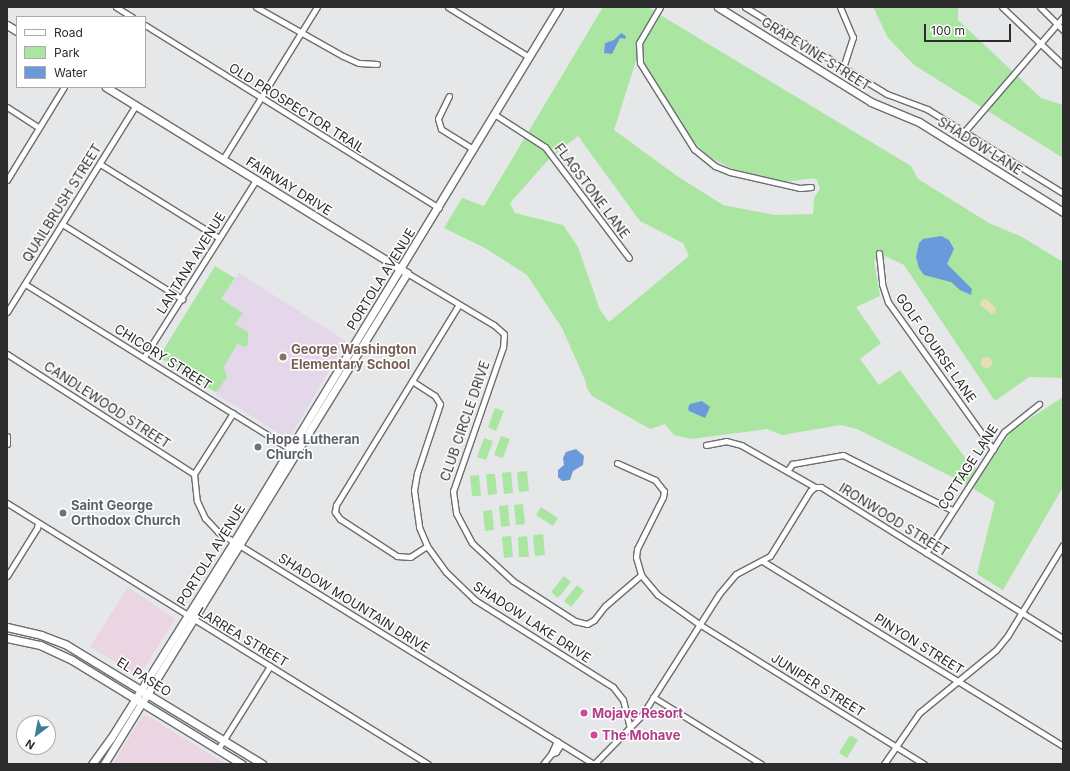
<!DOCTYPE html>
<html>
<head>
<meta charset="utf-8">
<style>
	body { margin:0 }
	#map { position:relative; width:1070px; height:771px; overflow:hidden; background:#e5e7e8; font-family:Inter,sans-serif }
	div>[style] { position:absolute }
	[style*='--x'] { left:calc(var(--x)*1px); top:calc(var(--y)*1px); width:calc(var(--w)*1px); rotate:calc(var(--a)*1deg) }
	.commercial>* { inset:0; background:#ebd5e3 }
	.education>* { inset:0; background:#e5d7ea }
	.green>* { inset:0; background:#aae6a1 }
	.sand>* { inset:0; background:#e7ddb8 }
	.round { border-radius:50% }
	.water>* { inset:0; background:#6a99dc }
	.roads { filter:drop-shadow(1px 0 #6b6d6f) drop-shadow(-1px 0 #6b6d6f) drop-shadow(0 1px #6b6d6f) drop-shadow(0 -1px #6b6d6f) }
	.street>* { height:5px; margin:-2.5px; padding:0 2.5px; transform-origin:2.5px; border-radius:2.5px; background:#fff }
	.secondary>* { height:7px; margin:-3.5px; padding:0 3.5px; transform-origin:3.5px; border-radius:3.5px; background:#fff }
	.dots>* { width:11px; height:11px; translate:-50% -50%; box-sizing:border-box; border:2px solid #fff; border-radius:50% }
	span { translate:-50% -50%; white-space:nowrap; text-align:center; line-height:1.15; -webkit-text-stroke:3px #fff; paint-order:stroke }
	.street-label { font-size:13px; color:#2c2c2d }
	.education-label { font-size:13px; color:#785e54; font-weight:700 }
	.left { translate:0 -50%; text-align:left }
	.worship-label { font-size:13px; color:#5b616d; font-weight:700 }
	.hotel-label { font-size:13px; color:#b23c85; font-weight:700 }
	.frame { position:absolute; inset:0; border:8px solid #2c2c2d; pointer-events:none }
	.legend { position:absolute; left:16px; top:16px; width:130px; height:72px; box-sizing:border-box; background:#fff; border:1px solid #ababab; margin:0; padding:5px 7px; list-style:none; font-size:12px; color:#2c2c2d }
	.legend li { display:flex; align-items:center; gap:8px; height:20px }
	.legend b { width:20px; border:1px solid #ababab }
	.north { position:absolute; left:16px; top:715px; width:40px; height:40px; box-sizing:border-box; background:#fff; border:1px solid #ababab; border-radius:50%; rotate:212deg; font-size:11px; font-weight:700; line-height:16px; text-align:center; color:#2c2c2d }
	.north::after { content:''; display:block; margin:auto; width:14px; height:18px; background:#3f7d92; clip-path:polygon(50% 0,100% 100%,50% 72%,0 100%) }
	.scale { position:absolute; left:924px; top:24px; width:87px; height:18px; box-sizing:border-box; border:2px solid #2c2c2d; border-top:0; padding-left:5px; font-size:12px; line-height:14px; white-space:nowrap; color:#2c2c2d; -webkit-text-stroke:3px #fff; paint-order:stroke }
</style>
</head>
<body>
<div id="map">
	<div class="commercial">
		<div style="clip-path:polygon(128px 587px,175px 619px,141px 673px,137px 675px,90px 647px)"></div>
		<div style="clip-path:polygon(145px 715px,148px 716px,226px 764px,113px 764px,142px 716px)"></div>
	</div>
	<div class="education">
		<div style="clip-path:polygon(239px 273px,346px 341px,292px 434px,283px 436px,216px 394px,227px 377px,224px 367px,237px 344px,240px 344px,235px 324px,221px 299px)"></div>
	</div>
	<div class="green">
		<div style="clip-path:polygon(evenodd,603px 7px,647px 7px,911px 166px,918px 179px,989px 223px,1022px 237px,1063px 262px,1063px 378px,1029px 377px,995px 401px,904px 265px,879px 253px,874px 261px,880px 296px,856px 307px,881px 343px,860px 359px,879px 385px,900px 370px,969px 463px,982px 473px,1012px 430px,1063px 397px,1063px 487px,1003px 590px,977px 574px,995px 502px,964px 483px,857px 429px,841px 425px,782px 435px,767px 429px,691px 439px,674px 435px,665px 424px,650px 429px,592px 396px,587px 388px,585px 380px,562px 328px,527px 275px,485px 248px,444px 228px,462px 198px,484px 206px,603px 7px,636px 61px,641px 62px,689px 137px,709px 157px,733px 169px,785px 182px,814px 178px,817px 180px,820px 189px,814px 198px,813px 214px,775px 215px,723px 205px,677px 176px,614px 130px,636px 61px,603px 7px,578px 136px,640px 221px,683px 243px,689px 256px,609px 322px,600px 310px,578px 247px,563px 225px,515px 213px,510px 203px,549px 159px,578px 136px)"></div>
		<div style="clip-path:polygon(873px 7px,958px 7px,958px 20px,1041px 98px,1063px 105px,1063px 158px,914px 65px,888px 38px)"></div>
		<div style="clip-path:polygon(215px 266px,235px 278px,221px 299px,243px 313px,235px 324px,248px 332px,248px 344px,246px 347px,237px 344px,224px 367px,227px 377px,218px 391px,215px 392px,159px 357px)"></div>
		<div style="clip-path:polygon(495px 408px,504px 411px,496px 431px,488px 427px)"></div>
		<div style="clip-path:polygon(501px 436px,510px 439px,503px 458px,494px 455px)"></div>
		<div style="clip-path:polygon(484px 438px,493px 441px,486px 460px,477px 457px)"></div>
		<div style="clip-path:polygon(527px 471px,529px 491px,519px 492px,517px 472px)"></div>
		<div style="clip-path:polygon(511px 472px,513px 493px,504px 494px,502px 473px)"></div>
		<div style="clip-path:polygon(486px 474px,495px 474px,497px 494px,488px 495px)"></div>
		<div style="clip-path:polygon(479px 475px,481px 496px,472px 496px,470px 476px)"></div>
		<div style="clip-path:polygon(523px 504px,525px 524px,516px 525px,514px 505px)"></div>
		<div style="clip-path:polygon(508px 505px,510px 526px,501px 527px,499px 506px)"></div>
		<div style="clip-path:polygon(541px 507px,558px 518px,553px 526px,536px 515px)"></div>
		<div style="clip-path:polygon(492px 510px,494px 530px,485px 531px,483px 511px)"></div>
		<div style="clip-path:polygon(543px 534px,545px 555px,535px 556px,533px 535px)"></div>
		<div style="clip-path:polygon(511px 536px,513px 557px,504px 558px,502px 537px)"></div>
		<div style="clip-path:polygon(527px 536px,529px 557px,519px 557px,518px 537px)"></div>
		<div style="clip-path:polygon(564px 576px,571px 582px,558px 598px,551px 592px)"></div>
		<div style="clip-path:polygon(577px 585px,584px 591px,571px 607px,564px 601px)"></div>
		<div style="clip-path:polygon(850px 735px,858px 740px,847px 758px,839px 753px)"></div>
	</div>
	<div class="sand">
		<div style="clip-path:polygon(986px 299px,996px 308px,995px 314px,991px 314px,980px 305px,981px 300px)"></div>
		<div class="round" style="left:980.5px;top:356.5px;width:11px;height:11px"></div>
		<div style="clip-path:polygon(70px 655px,80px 656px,133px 689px,131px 689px)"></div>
	</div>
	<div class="water">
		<div style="clip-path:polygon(621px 33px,626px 36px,625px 39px,620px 38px,612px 54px,604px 53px,605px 43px,614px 40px)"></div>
		<div style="clip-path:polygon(941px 236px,949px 240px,954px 249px,947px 264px,972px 289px,971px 295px,960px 290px,951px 282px,924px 275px,919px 268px,916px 257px,919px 243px,923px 239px)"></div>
		<div style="clip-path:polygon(702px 401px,710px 407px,705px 418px,689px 411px,688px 408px,690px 404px)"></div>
		<div style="clip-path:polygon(576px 449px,584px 456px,583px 465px,573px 471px,570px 480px,562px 481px,558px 477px,558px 470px,564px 465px,563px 458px,566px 452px)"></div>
	</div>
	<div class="roads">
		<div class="street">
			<div style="--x:116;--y:7;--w:19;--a:32"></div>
			<div style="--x:256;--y:7;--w:100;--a:29.4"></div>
			<div style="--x:343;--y:56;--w:17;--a:24"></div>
			<div style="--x:359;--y:63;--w:18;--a:3"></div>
			<div style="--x:448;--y:7;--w:95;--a:31.7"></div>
			<div style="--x:660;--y:7;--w:42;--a:120.3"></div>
			<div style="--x:639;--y:43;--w:20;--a:87"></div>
			<div style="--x:640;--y:63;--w:102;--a:57.9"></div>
			<div style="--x:694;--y:149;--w:27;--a:39"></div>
			<div style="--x:715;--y:166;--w:16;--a:22"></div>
			<div style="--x:730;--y:172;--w:72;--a:12.9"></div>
			<div style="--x:800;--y:188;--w:11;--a:-5"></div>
			<div style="--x:745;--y:7;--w:167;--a:31.5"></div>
			<div style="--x:887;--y:94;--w:43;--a:20.6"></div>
			<div style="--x:927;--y:109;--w:160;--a:31.7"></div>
			<div style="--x:840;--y:7;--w:33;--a:67"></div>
			<div style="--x:853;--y:37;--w:33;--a:108"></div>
			<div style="--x:1002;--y:7;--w:84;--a:43.6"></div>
			<div style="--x:1040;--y:7;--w:33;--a:45"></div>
			<div style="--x:145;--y:25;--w:346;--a:31.9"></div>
			<div style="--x:449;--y:96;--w:25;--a:116"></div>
			<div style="--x:438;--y:119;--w:10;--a:73"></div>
			<div style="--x:441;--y:129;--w:38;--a:32"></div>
			<div style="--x:7;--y:107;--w:38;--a:33"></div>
			<div style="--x:494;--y:114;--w:61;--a:32.9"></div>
			<div style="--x:545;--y:147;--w:139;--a:52.9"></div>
			<div style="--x:964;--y:132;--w:152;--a:-49.3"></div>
			<div style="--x:223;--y:159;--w:179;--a:-58.3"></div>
			<div style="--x:100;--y:164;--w:140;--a:31.9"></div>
			<div style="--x:7;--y:180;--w:109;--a:-58.5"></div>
			<div style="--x:62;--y:224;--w:142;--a:32"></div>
			<div style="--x:879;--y:253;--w:31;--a:84"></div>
			<div style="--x:882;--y:284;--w:19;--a:72"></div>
			<div style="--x:888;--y:302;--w:181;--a:54.5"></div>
			<div style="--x:407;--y:273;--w:101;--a:30.9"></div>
			<div style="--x:494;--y:325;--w:13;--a:42"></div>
			<div style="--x:504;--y:334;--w:13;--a:94"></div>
			<div style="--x:503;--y:347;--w:152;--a:109.1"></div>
			<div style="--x:453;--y:491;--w:22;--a:82"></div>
			<div style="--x:456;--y:513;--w:34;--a:62"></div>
			<div style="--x:472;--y:543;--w:56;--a:42.8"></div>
			<div style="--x:513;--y:581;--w:74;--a:32.8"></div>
			<div style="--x:575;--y:621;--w:12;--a:14"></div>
			<div style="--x:587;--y:624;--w:8;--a:-30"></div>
			<div style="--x:594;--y:620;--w:18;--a:-52"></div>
			<div style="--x:605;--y:606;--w:48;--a:-40.7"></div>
			<div style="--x:25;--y:284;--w:312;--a:31.9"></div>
			<div style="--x:7;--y:312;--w:244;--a:-58.1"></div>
			<div style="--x:7;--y:354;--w:222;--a:32.7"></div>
			<div style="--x:144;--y:357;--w:209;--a:-57.7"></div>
			<div style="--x:412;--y:381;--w:27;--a:33"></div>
			<div style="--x:435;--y:396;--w:9;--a:58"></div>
			<div style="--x:440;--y:404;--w:73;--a:108.4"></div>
			<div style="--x:417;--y:473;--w:17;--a:100"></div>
			<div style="--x:414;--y:490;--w:37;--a:82"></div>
			<div style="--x:419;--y:527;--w:21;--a:67"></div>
			<div style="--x:427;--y:546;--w:32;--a:54"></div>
			<div style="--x:446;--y:572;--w:40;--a:44"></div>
			<div style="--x:475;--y:600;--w:163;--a:32.2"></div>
			<div style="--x:613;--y:687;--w:16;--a:52"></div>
			<div style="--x:623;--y:700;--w:29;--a:76"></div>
			<div style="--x:233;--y:413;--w:72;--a:122.6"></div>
			<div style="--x:194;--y:474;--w:27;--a:84"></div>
			<div style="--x:197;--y:501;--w:19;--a:65"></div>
			<div style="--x:205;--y:518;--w:19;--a:47"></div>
			<div style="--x:218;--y:532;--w:442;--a:31.7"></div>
			<div style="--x:7;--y:436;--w:8;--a:90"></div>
			<div style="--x:706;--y:445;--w:20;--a:-11"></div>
			<div style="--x:726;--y:441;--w:16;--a:15"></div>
			<div style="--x:741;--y:445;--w:85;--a:29.6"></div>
			<div style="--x:815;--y:487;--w:6;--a:0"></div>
			<div style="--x:821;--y:487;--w:285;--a:32"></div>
			<div style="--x:617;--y:463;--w:42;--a:24.1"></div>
			<div style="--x:655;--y:480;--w:14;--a:51"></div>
			<div style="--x:664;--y:491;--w:6;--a:99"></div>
			<div style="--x:663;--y:497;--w:58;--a:116.6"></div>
			<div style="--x:637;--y:549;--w:8;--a:97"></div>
			<div style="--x:636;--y:557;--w:19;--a:74"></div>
			<div style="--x:641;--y:575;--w:26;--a:50"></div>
			<div style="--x:658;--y:595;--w:50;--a:35.3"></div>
			<div style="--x:699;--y:624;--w:265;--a:31.9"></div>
			<div style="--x:787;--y:471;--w:9;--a:-54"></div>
			<div style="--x:792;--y:464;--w:52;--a:-10"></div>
			<div style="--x:843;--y:455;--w:122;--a:26.8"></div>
			<div style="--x:7;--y:503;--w:495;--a:31.8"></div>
			<div style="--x:427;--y:546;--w:20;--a:147"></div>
			<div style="--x:410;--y:557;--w:13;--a:-176"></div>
			<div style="--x:397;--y:556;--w:68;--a:-147"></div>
			<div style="--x:340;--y:519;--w:9;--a:-126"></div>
			<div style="--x:335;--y:512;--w:7;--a:-82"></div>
			<div style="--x:336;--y:505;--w:233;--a:-58.5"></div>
			<div style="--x:926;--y:553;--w:144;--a:-57.2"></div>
			<div style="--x:1004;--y:432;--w:45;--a:-38.7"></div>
			<div style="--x:764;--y:562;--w:351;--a:31.6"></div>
			<div style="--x:7;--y:576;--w:57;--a:-58"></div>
			<div style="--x:37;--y:528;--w:5;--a:-79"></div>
			<div style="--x:653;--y:697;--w:127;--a:31.8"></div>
			<div style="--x:557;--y:741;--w:14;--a:115"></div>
			<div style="--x:551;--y:754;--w:5;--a:-22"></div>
			<div style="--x:556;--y:752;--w:9;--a:-58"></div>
			<div style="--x:218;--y:749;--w:98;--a:-57.9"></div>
			<div style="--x:543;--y:764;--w:13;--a:-51"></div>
			<div style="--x:594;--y:764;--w:69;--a:-45.6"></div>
			<div style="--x:642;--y:715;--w:143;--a:-57.5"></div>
			<div style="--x:719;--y:594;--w:26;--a:-50"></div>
			<div style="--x:736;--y:574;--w:38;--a:-28"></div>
			<div style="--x:770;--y:556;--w:76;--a:-58.4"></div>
			<div style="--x:810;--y:491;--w:6;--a:-39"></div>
			<div style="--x:884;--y:764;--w:62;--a:-55.5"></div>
			<div style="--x:919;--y:713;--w:99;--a:-39.3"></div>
			<div style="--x:996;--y:650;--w:19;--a:-51"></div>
			<div style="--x:1008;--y:635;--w:105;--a:-58.6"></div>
		</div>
		<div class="secondary">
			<div style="--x:718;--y:7;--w:180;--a:31.8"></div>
			<div style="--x:871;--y:102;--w:52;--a:22.6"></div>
			<div style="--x:919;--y:122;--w:170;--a:32"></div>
			<div style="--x:7;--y:25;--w:12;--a:31"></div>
			<div style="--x:7;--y:627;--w:35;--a:13"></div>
			<div style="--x:41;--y:635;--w:26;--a:21"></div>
			<div style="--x:65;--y:644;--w:231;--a:31.3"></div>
			<div style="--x:7;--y:638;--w:34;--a:12"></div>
			<div style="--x:40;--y:645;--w:35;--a:25"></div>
			<div style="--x:72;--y:660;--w:199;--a:31.5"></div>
			<div style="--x:92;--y:764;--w:32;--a:-54"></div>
			<div style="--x:111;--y:738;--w:222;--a:-57.9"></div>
			<div style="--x:229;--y:550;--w:635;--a:-58.71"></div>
			<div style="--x:104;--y:764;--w:577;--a:-58.32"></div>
			<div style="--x:407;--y:273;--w:354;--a:-148.3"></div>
		</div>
	</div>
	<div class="dots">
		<div style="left:283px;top:357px;background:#8d6e63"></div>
		<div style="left:258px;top:447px;background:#6b7280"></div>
		<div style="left:63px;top:513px;background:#6b7280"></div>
		<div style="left:584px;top:713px;background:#d1479c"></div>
		<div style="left:594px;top:735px;background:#d1479c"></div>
	</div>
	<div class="street-label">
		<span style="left:816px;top:54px;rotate:32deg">GRAPEVINE STREET</span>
		<span style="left:297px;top:108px;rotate:32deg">OLD PROSPECTOR TRAIL</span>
		<span style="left:980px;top:146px;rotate:32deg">SHADOW LANE</span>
		<span style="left:289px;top:186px;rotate:32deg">FAIRWAY DRIVE</span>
		<span style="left:592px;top:191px;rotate:53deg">FLAGSTONE LANE</span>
		<span style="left:62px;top:203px;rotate:-58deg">QUAILBRUSH STREET</span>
		<span style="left:191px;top:263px;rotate:-58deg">LANTANA AVENUE</span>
		<span style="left:381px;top:279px;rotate:-58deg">PORTOLA AVENUE</span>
		<span style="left:936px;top:348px;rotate:55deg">GOLF COURSE LANE</span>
		<span style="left:163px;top:357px;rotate:32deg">CHICORY STREET</span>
		<span style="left:107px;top:405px;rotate:33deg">CANDLEWOOD STREET</span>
		<span style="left:465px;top:421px;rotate:-71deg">CLUB CIRCLE DRIVE</span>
		<span style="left:968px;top:467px;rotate:-57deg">COTTAGE LANE</span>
		<span style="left:894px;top:520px;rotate:32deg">IRONWOOD STREET</span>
		<span style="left:211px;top:555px;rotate:-58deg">PORTOLA AVENUE</span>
		<span style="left:354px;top:603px;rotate:32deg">SHADOW MOUNTAIN DRIVE</span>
		<span style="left:532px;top:622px;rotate:33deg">SHADOW LAKE DRIVE</span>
		<span style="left:243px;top:637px;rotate:31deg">LARREA STREET</span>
		<span style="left:919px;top:644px;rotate:32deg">PINYON STREET</span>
		<span style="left:144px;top:677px;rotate:32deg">EL PASEO</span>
		<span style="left:818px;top:685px;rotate:32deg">JUNIPER STREET</span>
	</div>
	<div class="education-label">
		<span class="left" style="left:291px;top:357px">George Washington<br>Elementary School</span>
	</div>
	<div class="worship-label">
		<span class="left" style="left:266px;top:447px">Hope Lutheran<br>Church</span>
		<span class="left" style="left:71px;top:513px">Saint George<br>Orthodox Church</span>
	</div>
	<div class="hotel-label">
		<span class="left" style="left:592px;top:713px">Mojave Resort</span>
		<span class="left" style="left:602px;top:735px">The Mohave</span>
	</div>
	<div class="frame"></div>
	<ul class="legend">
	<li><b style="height:5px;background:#fff"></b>Road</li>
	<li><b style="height:11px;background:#aae6a1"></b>Park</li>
	<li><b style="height:11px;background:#6a99dc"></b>Water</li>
	</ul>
	<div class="north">N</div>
	<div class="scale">100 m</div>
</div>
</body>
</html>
